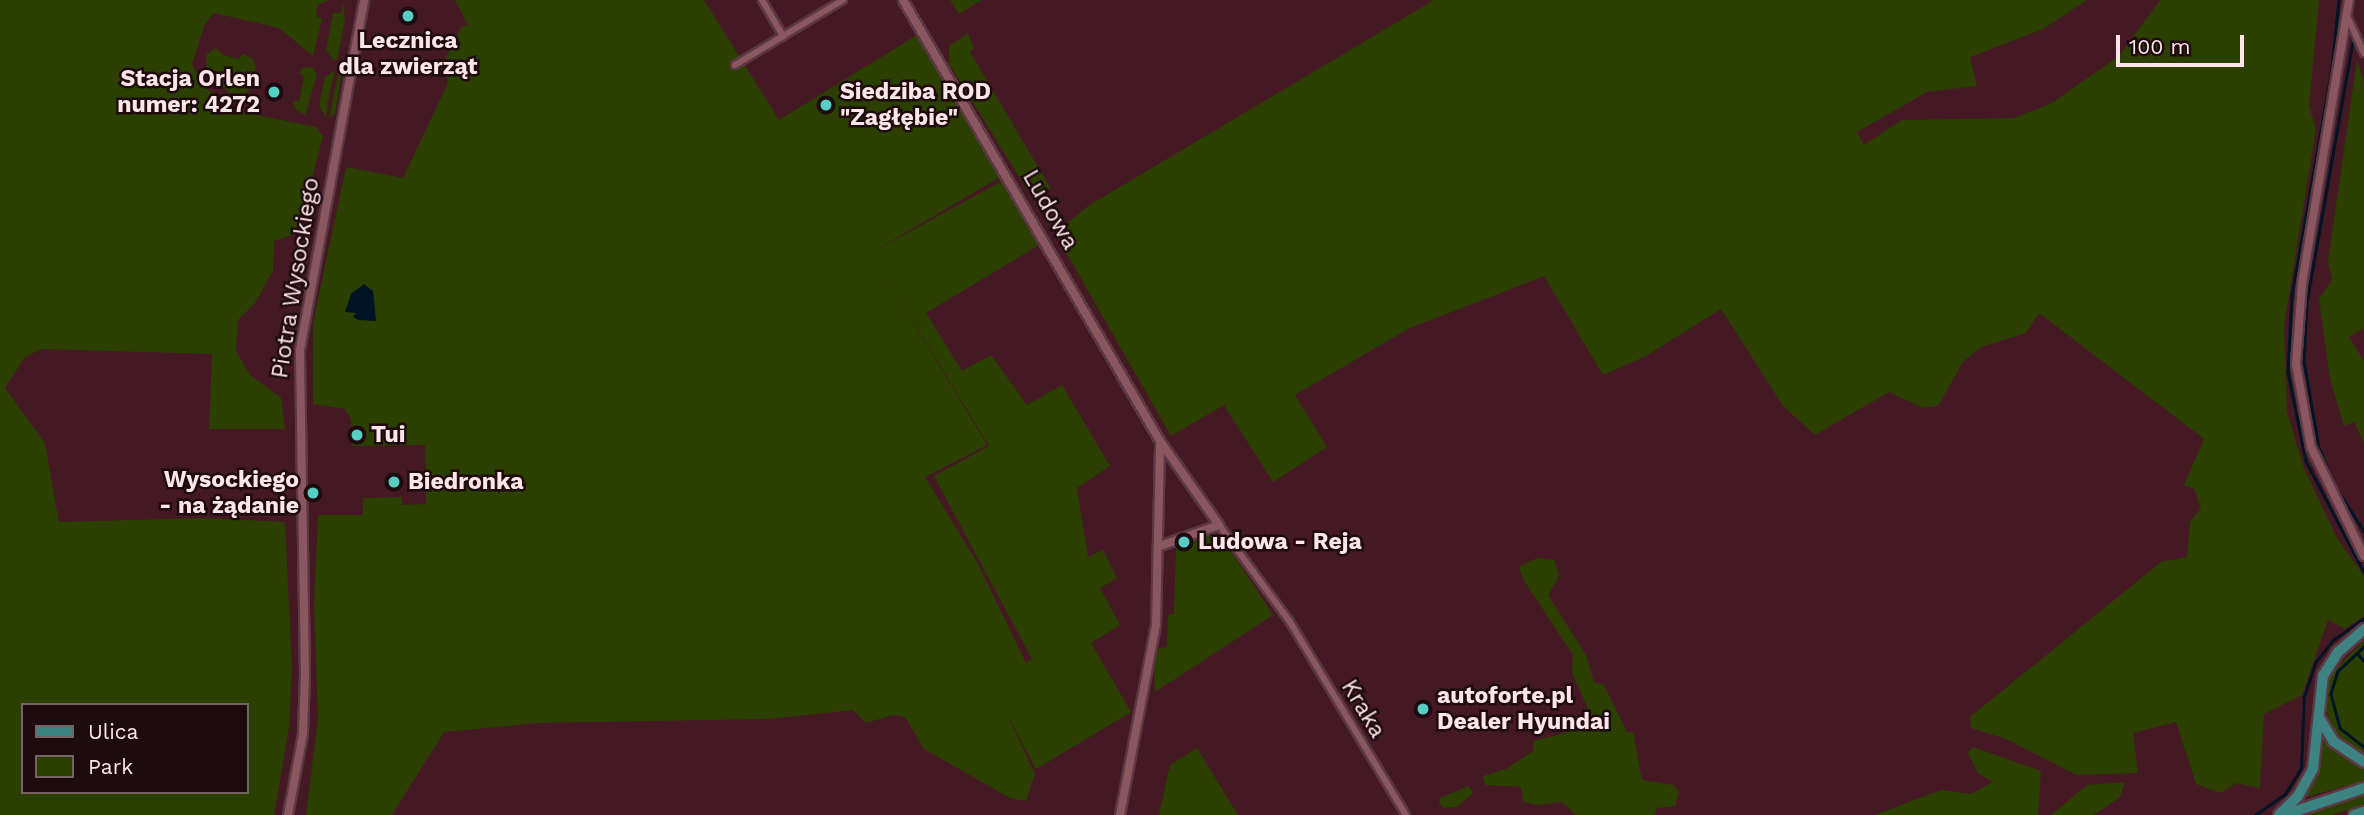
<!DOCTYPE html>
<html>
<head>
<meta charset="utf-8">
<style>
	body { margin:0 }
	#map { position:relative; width:2364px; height:815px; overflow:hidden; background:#441923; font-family:"Work Sans",sans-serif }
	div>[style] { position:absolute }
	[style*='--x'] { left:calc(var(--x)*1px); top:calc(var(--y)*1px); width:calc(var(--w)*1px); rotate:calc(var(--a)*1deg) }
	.green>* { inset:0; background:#2b3f00 }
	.water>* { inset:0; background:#011426 }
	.stream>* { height:2.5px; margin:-1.25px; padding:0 1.25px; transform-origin:1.25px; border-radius:1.25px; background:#011426 }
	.roads { filter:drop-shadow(2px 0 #5b3842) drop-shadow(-2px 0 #5b3842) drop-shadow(0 2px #5b3842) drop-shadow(0 -2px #5b3842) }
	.minor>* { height:6px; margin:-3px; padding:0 3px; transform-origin:3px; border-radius:3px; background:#8a5761 }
	.tertiary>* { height:8px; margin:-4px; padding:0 4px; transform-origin:4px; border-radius:4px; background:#8a5761 }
	.primary>* { height:10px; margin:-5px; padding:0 5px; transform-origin:5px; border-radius:5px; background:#3d8381 }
	.dots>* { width:19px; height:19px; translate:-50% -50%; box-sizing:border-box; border:4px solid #1e0b0f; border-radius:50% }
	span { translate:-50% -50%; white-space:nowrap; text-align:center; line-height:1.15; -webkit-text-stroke:5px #1e0b0f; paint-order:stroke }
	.poi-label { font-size:23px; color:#fde5e8; font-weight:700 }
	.right { translate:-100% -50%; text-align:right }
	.left { translate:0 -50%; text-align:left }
	.street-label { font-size:23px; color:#fde5e8 }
	.legend { position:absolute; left:21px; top:703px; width:228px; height:91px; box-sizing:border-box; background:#1e0b0f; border:2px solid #776266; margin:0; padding:9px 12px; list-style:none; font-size:21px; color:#fde5e8 }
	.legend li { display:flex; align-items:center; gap:14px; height:35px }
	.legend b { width:35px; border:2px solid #776266 }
	.scale { position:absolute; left:2116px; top:35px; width:128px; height:32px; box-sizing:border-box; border:4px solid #fde5e8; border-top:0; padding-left:9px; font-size:21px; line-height:24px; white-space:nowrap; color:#fde5e8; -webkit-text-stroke:5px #1e0b0f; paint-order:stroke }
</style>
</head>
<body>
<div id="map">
	<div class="green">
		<div style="clip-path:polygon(evenodd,0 0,329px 0,318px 5px,316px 16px,322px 19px,313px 56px,279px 28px,214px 13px,205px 24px,192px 64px,202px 84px,231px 110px,316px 127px,323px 136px,300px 224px,290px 236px,274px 241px,273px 271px,255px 303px,238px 320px,236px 351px,250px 375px,281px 398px,285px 429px,209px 429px,212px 354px,41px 349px,25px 357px,5px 388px,45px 443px,59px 522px,205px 518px,285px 522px,292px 668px,289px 728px,274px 815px,0 815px,0 0,23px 705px,247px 705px,247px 792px,23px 792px,23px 705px)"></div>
		<div style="clip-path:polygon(343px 0,345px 20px,337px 60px,333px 60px,326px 50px,333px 13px,341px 13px)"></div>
		<div style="clip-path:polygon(evenodd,455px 0,704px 0,779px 120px,917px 35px,1002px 176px,871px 253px,1004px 180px,1041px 244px,926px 313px,962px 371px,991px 355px,1027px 405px,1062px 385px,1110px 466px,1077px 488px,1088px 557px,1103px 550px,1117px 578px,1100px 588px,1120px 625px,1091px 643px,1131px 712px,1036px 769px,1005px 711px,1035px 774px,1026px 801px,1010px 798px,924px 749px,905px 717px,893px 715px,866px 723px,853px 710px,769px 719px,539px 723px,444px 732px,392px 815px,306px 815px,318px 720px,314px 604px,318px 515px,363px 515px,363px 498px,402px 497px,402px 505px,426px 504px,425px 445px,352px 446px,351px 420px,345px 409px,313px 404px,313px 323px,346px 167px,403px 178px,448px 83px,443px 64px,461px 27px,468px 25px,455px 0,874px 256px,989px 446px,934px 476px,1032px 659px,1026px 663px,978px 564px,925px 477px,987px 445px,874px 256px)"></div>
		<div style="clip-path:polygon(950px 0,982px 0,959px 14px)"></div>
		<div style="clip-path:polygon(1434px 0,2087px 0,2043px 29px,1970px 57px,1977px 86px,1927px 92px,1857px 132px,1864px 145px,1902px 120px,2014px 118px,2052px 103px,2119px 56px,2160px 0,2319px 0,2309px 106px,2316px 129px,2284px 326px,2287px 412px,2304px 468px,2337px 538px,2364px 576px,2364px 616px,2345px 629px,2328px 620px,2302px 695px,2264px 714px,2260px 788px,2236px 783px,2220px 793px,2196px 784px,2176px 722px,2133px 733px,2138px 773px,2077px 775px,2006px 739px,1971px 728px,1970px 717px,2161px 562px,2187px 557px,2190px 522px,2201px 508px,2194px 489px,2184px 485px,2204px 439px,2039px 313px,2026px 333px,1981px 347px,1963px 362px,1938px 406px,1923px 408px,1889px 392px,1815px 435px,1783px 406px,1721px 309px,1646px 356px,1603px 375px,1544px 276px,1408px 329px,1295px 395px,1327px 447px,1273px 482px,1224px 405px,1171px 436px,1055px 233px,1088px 206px)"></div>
		<div style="clip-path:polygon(968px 33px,974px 48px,970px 52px,1050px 187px,1043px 199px,1033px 199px,949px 64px,949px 46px)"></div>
		<div style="clip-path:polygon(216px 48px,223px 55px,239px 59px,243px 54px,253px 59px,256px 68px,247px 94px,234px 97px,207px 72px,206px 55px)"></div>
		<div style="clip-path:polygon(2357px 60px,2364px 80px,2364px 328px,2349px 337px,2364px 361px,2364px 443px,2354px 422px,2344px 426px,2330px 379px,2319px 299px,2332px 280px,2328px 261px)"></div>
		<div style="clip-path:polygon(304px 67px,313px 68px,317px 75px,305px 115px,296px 110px,292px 101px,299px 101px,304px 77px,299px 72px)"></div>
		<div style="clip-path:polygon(335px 70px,329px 95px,326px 118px,319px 105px,325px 77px)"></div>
		<div style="clip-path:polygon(339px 70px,342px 74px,335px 114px,329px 119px)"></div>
		<div style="clip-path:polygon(1213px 532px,1223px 539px,1273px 615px,1155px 692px,1154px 666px,1159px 648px,1167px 647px,1168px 615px,1174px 614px,1176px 547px,1198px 538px,1204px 552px,1208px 550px,1202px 535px)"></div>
		<div style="clip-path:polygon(1537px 558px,1554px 560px,1559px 576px,1548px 595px,1585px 653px,1594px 682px,1604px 685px,1627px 732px,1633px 732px,1642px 780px,1673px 785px,1679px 791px,1675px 806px,1657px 808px,1655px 815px,1576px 815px,1562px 802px,1539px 805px,1523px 802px,1521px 787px,1485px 785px,1483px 776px,1506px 769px,1533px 751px,1534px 741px,1576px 730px,1589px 711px,1572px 673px,1573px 655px,1523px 579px,1519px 567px)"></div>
		<div style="clip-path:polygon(2364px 640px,2364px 757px,2339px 740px,2324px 706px,2330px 675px)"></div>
		<div style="clip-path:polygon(2322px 733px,2341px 755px,2364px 767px,2364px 781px,2306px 797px,2320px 761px)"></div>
		<div style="clip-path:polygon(1973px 747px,2041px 771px,2038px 815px,1875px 815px,1941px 790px,1971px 794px,1993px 782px,1978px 773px,1968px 753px)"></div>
		<div style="clip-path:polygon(1197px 748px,1238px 815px,1159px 815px,1170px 765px)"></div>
		<div style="clip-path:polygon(2125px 782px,2120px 797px,2094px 815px,2051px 815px,2087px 785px)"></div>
		<div style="clip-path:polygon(1469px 786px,1473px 793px,1457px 807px,1444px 808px,1439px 803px,1440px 798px)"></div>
		<div style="clip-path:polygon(2364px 795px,2364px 805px,2332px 815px,2303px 815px)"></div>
	</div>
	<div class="water">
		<div style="clip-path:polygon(364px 284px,373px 291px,376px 321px,358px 320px,353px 317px,356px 313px,345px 312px,351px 294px)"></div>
	</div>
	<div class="stream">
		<div style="--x:2339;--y:0;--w:69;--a:95.8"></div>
		<div style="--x:2332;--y:69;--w:230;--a:100"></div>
		<div style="--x:2292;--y:295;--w:77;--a:93"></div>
		<div style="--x:2288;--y:372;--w:91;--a:78.6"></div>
		<div style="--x:2306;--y:461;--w:125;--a:62.4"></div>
		<div style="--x:2353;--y:42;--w:266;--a:100"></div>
		<div style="--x:2307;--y:304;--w:57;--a:93"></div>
		<div style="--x:2304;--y:361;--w:88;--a:80.2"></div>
		<div style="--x:2319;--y:448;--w:45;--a:66.3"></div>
		<div style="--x:2337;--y:489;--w:50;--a:57.3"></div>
		<div style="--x:2364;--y:647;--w:35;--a:137"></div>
		<div style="--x:2338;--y:671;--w:24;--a:107"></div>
		<div style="--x:2331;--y:694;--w:35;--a:75"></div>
		<div style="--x:2340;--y:728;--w:31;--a:38"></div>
		<div style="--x:2357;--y:653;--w:11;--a:49"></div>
		<div style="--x:2255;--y:815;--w:37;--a:-35"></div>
		<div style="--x:2285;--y:794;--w:31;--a:-58"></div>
		<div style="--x:2301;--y:768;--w:71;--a:-87.6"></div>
		<div style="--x:2304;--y:697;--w:36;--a:-72"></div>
		<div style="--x:2315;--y:663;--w:29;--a:-52"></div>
		<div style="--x:2333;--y:640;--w:38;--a:-35"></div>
	</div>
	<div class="roads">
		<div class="minor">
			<div style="--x:762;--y:0;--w:42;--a:59.7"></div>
			<div style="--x:783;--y:36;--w:70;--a:-31"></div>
			<div style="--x:2347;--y:16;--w:41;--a:65.3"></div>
			<div style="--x:735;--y:65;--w:56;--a:-31.1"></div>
			<div style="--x:1219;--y:525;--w:120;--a:53.8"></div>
			<div style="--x:1290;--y:622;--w:225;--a:59"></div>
		</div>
		<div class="tertiary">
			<div style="--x:903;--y:0;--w:510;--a:59.77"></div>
			<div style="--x:1160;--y:441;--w:103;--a:54.9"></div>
			<div style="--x:1219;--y:525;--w:63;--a:160.4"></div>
			<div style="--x:2349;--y:0;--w:288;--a:99.4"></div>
			<div style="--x:2302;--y:284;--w:80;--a:94.3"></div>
			<div style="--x:2296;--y:364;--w:84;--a:79.8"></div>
			<div style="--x:2311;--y:447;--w:121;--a:64.1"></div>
			<div style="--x:288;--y:815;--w:82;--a:-79.5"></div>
			<div style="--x:303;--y:734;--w:60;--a:-88.1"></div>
			<div style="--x:305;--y:674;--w:324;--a:-90.9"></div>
			<div style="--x:300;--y:350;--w:356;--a:-79.6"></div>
			<div style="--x:1120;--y:815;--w:194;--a:-79.3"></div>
			<div style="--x:1156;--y:624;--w:183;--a:-88.7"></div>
		</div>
		<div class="primary">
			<div style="--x:2320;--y:719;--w:26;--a:59"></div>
			<div style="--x:2333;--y:741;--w:37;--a:34"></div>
			<div style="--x:2279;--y:815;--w:27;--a:-45"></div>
			<div style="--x:2298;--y:796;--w:31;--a:-61"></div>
			<div style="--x:2313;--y:769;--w:94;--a:-83.9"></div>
			<div style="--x:2323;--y:676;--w:28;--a:-58"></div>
			<div style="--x:2338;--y:652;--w:35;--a:-41"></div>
			<div style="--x:2284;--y:815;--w:84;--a:-18.6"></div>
			<div style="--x:2354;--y:815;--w:10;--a:-17"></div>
		</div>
	</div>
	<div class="dots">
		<div style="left:408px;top:16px;background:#56cec3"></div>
		<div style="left:274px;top:92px;background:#56cec3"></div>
		<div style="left:826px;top:105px;background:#56cec3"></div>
		<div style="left:357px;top:435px;background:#56cec3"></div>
		<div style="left:394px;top:482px;background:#56cec3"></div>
		<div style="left:313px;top:493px;background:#56cec3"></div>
		<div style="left:1184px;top:542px;background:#56cec3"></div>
		<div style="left:1423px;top:709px;background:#56cec3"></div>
	</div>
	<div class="poi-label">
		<span style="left:408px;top:54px">Lecznica<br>dla zwierząt</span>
		<span class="right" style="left:260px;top:92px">Stacja Orlen<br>numer: 4272</span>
		<span class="left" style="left:840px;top:105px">Siedziba ROD<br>"Zagłębie"</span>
		<span class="left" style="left:371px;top:435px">Tui</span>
		<span class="right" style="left:299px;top:493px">Wysockiego<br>- na żądanie</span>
		<span class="left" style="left:408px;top:482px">Biedronka</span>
		<span class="left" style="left:1198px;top:542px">Ludowa - Reja</span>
		<span class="left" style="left:1437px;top:709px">autoforte.pl<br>Dealer Hyundai</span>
	</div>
	<div class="street-label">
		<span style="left:1050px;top:210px;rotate:60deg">Ludowa</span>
		<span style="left:296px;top:278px;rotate:-81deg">Piotra Wysockiego</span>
		<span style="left:1363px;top:709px;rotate:59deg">Kraka</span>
	</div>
	<ul class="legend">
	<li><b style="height:9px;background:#3d8381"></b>Ulica</li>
	<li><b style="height:19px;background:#2b3f00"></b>Park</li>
	</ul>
	<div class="scale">100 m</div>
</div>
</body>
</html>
